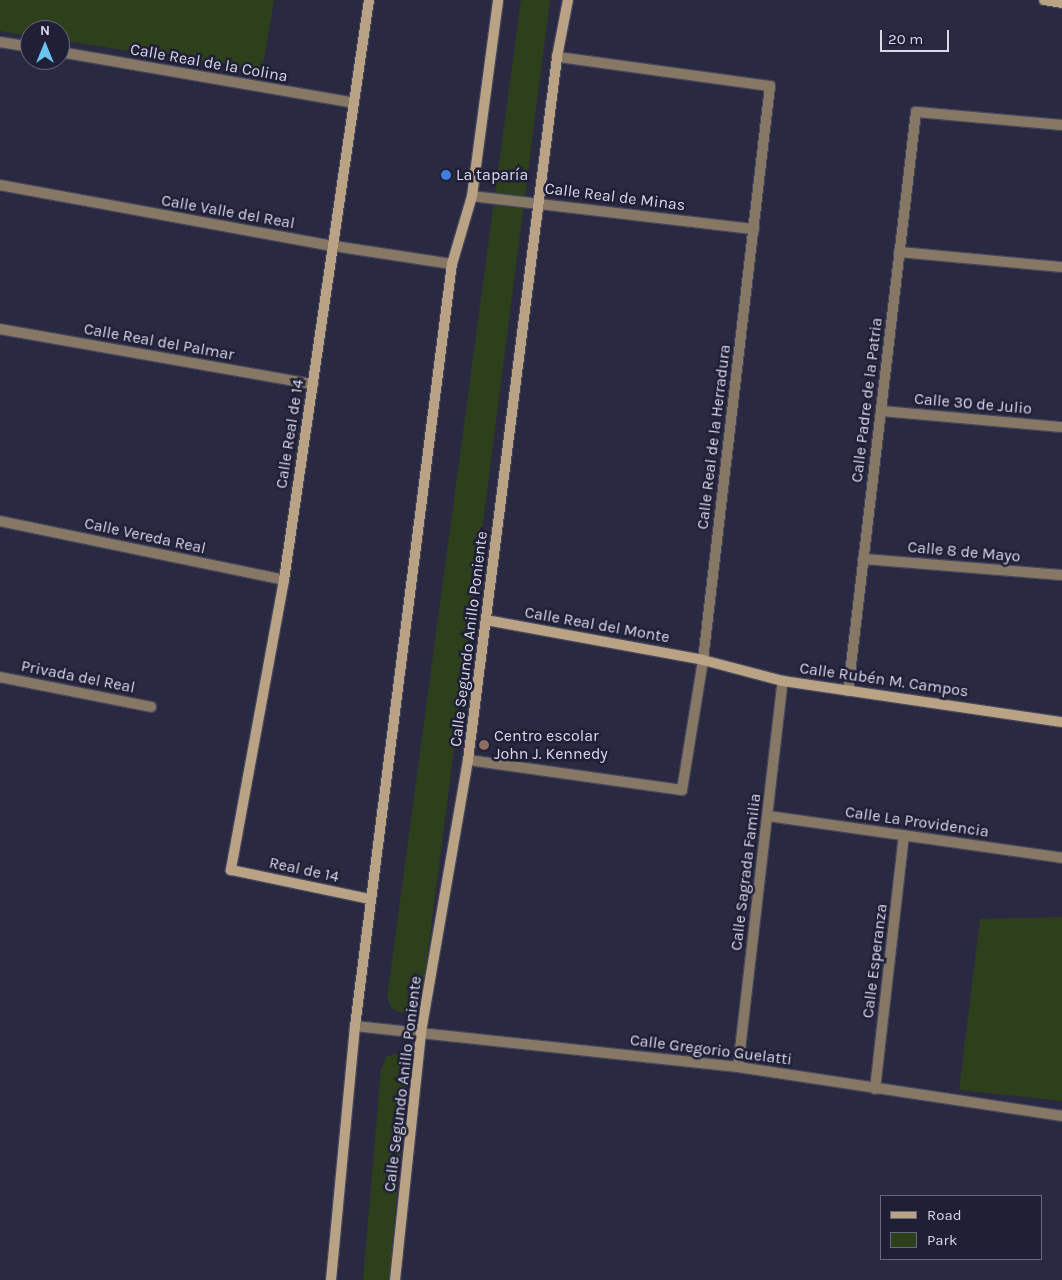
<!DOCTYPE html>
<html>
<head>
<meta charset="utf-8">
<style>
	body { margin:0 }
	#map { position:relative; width:1062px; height:1280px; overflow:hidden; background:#292941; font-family:Karla,sans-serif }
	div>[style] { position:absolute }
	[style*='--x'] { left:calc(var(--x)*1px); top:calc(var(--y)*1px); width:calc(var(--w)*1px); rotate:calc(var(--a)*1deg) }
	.green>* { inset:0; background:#2e401b }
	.roads { filter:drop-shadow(1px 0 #45455c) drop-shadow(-1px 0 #45455c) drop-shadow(0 1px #45455c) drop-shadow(0 -1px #45455c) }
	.street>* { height:10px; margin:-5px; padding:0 5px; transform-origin:5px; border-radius:5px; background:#867865 }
	.secondary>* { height:10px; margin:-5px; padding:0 5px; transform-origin:5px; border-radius:5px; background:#baa285 }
	.dots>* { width:14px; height:14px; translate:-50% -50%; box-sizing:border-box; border:2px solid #1f1f36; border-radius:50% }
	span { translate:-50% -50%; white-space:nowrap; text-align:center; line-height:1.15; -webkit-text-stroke:5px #1f1f36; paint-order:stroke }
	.street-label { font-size:16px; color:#d8d9e9 }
	.poi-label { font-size:16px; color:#d8d9e9 }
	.left { translate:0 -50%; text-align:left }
	.legend { position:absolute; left:880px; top:1195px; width:162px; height:65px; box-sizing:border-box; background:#1f1f36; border:1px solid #69697e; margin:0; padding:6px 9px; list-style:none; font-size:15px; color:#d8d9e9 }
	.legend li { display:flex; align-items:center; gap:10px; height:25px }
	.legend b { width:25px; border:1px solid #69697e }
	.north { position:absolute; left:20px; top:20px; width:50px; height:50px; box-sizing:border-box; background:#1f1f36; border:1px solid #69697e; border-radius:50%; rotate:0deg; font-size:14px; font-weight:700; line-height:20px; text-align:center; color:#d8d9e9 }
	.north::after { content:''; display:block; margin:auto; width:18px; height:22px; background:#6cc3f2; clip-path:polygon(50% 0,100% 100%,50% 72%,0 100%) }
	.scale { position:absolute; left:880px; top:30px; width:69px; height:22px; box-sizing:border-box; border:2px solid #d8d9e9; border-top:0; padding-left:6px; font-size:15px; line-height:18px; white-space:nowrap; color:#d8d9e9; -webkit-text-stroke:4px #1f1f36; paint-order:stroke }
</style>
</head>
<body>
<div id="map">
	<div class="green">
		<div style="clip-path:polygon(0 0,274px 0,262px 72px,60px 40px,60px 30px,30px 30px,30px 36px,0 31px)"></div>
		<div style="clip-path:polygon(521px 0,550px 0,421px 1006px,407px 1014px,392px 1009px,387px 998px)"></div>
		<div style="clip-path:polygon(1062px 917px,1062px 1101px,959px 1090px,980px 919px)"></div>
		<div style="clip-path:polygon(400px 1053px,407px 1061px,408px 1072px,389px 1280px,363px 1280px,381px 1069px,387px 1056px)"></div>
	</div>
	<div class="roads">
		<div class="street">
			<div style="--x:0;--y:42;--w:30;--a:9"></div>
			<div style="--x:60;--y:52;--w:298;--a:9.8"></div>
			<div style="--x:0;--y:185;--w:340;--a:10.4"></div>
			<div style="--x:334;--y:246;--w:119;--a:8.7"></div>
			<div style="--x:472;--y:196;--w:284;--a:6.7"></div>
			<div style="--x:899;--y:252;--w:164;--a:5.3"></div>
			<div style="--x:0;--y:329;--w:318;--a:10"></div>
			<div style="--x:881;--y:411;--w:182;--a:5.1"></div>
			<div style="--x:0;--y:521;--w:290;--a:11.7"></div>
			<div style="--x:863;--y:559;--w:200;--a:4.6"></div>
			<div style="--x:0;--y:677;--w:154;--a:11.2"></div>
			<div style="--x:848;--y:691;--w:583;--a:-83.3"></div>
			<div style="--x:916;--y:112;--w:147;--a:5.1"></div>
			<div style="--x:468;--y:760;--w:216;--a:8"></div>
			<div style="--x:682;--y:790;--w:132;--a:-80.8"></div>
			<div style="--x:703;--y:660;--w:578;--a:-83.34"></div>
			<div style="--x:770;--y:86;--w:215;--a:-172.2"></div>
			<div style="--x:768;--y:816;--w:297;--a:8.1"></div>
			<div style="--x:355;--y:1026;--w:385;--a:6.1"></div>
			<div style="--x:738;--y:1067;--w:328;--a:8.6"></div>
			<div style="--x:738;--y:1067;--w:389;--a:-83.4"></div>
			<div style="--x:875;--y:1089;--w:255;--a:-83.5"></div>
		</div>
		<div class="secondary">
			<div style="--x:369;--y:0;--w:586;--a:98.34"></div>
			<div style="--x:284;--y:580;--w:295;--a:100.4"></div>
			<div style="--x:231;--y:870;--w:142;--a:11.8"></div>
			<div style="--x:1044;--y:0;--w:18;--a:9"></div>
			<div style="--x:486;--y:620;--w:221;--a:10.4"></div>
			<div style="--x:703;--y:660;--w:83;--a:14.7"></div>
			<div style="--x:783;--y:681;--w:282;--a:8.4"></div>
			<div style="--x:331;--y:1280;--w:255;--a:-84.6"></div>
			<div style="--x:355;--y:1026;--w:768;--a:-82.75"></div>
			<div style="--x:452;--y:264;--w:71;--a:-73.6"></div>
			<div style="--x:472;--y:196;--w:198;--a:-82.4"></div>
			<div style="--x:395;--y:1280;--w:249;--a:-84"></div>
			<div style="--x:421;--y:1032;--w:276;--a:-80.2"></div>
			<div style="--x:468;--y:760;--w:709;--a:-82.78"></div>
			<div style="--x:557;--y:57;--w:58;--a:-79.1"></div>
		</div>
	</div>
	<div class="dots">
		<div style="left:446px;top:175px;background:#3f7fe0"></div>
		<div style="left:484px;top:745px;background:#8d6e63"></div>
	</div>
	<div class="street-label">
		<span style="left:209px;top:63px;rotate:10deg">Calle Real de la Colina</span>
		<span style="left:615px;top:197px;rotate:7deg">Calle Real de Minas</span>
		<span style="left:228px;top:212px;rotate:10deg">Calle Valle del Real</span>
		<span style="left:159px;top:342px;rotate:10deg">Calle Real del Palmar</span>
		<span style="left:867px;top:400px;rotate:-83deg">Calle Padre de la Patria</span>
		<span style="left:973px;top:404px;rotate:5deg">Calle 30 de Julio</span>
		<span style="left:290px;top:434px;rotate:-81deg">Calle Real de 14</span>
		<span style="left:714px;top:437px;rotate:-83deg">Calle Real de la Herradura</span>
		<span style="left:145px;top:536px;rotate:12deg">Calle Vereda Real</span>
		<span style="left:964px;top:552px;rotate:5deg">Calle 8 de Mayo</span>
		<span style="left:597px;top:625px;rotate:10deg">Calle Real del Monte</span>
		<span style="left:469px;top:639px;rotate:-83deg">Calle Segundo Anillo Poniente</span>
		<span style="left:78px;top:677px;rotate:11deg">Privada del Real</span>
		<span style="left:884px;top:680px;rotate:8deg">Calle Rubén M. Campos</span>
		<span style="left:917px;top:822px;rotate:8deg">Calle La Providencia</span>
		<span style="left:304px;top:870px;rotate:12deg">Real de 14</span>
		<span style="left:746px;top:872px;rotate:-83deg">Calle Sagrada Familia</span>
		<span style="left:875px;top:961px;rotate:-83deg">Calle Esperanza</span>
		<span style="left:711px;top:1050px;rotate:7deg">Calle Gregorio Guelatti</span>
		<span style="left:403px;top:1084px;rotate:-83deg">Calle Segundo Anillo Poniente</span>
	</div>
	<div class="poi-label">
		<span class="left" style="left:456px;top:175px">La taparía</span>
		<span class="left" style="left:494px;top:745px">Centro escolar<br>John J. Kennedy</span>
	</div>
	<ul class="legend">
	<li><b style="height:6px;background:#baa285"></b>Road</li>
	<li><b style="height:14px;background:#2e401b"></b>Park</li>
	</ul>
	<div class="north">N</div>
	<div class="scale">20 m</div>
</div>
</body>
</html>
